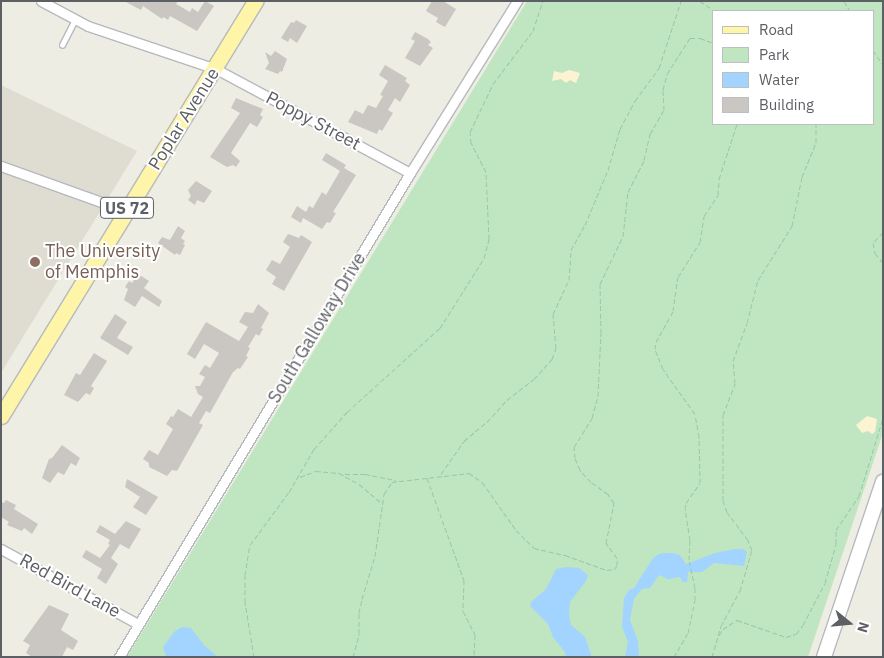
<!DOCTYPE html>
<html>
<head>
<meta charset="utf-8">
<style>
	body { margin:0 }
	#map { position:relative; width:884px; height:658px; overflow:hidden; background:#eeede4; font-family:"IBM Plex Sans",sans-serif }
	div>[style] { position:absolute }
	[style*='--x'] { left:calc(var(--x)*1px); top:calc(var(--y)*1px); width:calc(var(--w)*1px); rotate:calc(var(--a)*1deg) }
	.education>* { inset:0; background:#dfdcd2 }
	.green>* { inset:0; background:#c0e6c1 }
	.sand>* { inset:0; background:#fbf3d2 }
	.water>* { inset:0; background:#a3d3ff }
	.building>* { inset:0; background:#cac6c1 }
	.path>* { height:1px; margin-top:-0.5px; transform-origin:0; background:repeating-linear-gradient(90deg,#99c7a8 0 5px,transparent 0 7.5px) }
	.roads { filter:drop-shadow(1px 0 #b6b9be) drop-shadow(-1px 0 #b6b9be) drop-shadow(0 1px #b6b9be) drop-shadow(0 -1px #b6b9be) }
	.service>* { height:4.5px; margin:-2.25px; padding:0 2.25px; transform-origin:2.25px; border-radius:2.25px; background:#fff }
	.minor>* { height:9px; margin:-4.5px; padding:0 4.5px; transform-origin:4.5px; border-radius:4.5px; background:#fff }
	.secondary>* { height:14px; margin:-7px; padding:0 7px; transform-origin:7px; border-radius:7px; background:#fff }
	.primary>* { height:15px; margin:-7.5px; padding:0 7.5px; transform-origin:7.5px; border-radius:7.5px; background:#fff5a8 }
	.dots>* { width:14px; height:14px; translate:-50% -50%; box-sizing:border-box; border:2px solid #fff; border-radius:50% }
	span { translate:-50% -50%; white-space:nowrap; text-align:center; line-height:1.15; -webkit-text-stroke:4px #fff; paint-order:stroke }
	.shield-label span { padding:1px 4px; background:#fff; border:1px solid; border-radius:4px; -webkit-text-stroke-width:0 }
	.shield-label { font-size:16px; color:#5c5f64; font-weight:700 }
	.street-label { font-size:18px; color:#5c5f64 }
	.education-label { font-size:18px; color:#785e54 }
	.left { translate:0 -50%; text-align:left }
	.frame { position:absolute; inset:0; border:2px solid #5c5f64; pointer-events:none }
	.legend { position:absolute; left:712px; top:10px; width:162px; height:115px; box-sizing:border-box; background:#fff; border:1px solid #bebfc1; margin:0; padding:6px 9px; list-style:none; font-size:15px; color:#5c5f64 }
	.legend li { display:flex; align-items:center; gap:10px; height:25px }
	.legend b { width:25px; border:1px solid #bebfc1 }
	.north { position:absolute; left:824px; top:598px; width:50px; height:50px; -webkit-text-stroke:4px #fff; paint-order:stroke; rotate:107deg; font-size:14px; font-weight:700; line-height:20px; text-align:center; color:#5c5f64 }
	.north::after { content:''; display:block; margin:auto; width:18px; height:22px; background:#5c5f64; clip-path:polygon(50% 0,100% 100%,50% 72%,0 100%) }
</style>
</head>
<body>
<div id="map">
	<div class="education">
		<div style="clip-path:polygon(1px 85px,137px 151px,1px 373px)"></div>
	</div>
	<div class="green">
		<div style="clip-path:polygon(evenodd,527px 1px,883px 1px,883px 433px,808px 657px,127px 657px,527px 1px,713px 11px,873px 11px,873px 124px,713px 124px,713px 11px)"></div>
	</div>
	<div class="sand">
		<div style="clip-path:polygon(569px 70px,580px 73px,576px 83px,570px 80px,566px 83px,561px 79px,552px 81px,554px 71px,562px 73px)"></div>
		<div style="clip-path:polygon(867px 416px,877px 419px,875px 432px,872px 434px,868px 431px,862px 433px,856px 425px)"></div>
	</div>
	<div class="water">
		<div style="clip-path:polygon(735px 549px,743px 549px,747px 552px,744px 566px,714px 563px,702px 572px,688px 572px,687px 582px,683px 582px,680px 577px,668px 579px,659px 575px,650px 588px,642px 589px,634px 599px,630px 620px,638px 641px,639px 657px,625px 657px,628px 642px,622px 627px,624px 598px,629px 590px,634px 588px,653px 558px,661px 553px,673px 553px,680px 555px,686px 564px,715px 553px)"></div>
		<div style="clip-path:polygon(566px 567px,579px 568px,588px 575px,586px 581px,570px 602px,569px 615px,571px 625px,585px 637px,592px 657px,566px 657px,565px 652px,553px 637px,548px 624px,530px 606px,531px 602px,546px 589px,556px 569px)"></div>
		<div style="clip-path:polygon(182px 627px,191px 628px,204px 645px,218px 657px,166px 657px,163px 647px,174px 632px)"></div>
	</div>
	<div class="building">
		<div style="clip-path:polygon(124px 1px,178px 1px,176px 4px,190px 12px,192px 8px,198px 12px,205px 1px,214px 6px,197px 31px,170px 16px,168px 20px,163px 17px,162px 19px,143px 6px,141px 10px)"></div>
		<div style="clip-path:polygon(432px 1px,443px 1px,456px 9px,445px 27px,436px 22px,438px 18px,426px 11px)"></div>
		<div style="clip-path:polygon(296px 20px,307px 26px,297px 43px,290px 38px,288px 42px,281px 38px,291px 22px,294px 23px)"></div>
		<div style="clip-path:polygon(415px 32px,428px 39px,431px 42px,428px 45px,433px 48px,420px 66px,405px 58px,415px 41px,411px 39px)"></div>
		<div style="clip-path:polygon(275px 51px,287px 59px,282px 72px,280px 71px,278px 74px,265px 69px,269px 63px,265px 52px,271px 56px)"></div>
		<div style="clip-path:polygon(385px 65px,407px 78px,405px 81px,410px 85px,400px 102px,395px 98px,388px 110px,393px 113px,382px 131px,379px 129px,377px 134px,348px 122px,355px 110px,363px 114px,368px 105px,376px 108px,383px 96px,380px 95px,388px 81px,379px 75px)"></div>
		<div style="clip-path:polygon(236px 98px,263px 109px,260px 115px,263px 117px,257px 127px,250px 123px,231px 153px,240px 161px,236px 167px,233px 165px,227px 167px,210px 157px,240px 113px,231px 108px)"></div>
		<div style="clip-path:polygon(326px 153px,346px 165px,344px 168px,356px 175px,333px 212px,336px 213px,330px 223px,327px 222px,322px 229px,303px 218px,301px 223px,291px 217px,297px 206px,306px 212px,309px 206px,313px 208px,322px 192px,326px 195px,340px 171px,322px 160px)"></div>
		<div style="clip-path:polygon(196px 181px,212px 191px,204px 203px,197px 200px,195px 205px,188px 200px,191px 196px,188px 190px)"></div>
		<div style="clip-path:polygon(178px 226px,185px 231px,181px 238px,185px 241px,183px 244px,185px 245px,180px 255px,176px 253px,175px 255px,158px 243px,162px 237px,170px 240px)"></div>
		<div style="clip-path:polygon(288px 234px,299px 238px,301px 235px,312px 242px,284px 291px,272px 284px,276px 277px,266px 270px,272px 260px,280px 264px,290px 247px,283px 242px)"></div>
		<div style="clip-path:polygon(138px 274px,149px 281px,144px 288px,162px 301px,159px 307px,142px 296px,135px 307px,124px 300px,128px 289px,125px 287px,129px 281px,132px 283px)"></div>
		<div style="clip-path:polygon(258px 304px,269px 313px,261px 328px,263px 329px,259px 336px,256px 334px,248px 347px,250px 348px,246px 356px,248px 357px,240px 369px,238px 368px,233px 372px,210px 413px,206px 411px,199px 423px,203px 425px,177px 471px,172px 470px,167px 476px,149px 467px,149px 463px,143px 459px,149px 450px,158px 455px,173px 429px,166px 424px,171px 416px,173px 417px,178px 409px,191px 417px,203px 397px,198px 394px,195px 386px,200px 386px,205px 377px,199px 374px,205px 365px,210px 368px,219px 353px,204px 344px,195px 359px,187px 354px,206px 322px,239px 341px,248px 327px,239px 322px,245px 312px,253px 313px)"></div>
		<div style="clip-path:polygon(115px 314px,127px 322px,117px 338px,133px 347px,128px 355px,100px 338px)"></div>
		<div style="clip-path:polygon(94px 353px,107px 361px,91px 386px,94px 388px,90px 395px,86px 393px,78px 402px,64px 395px,76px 373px,80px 375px)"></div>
		<div style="clip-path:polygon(62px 445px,80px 458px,76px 466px,71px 463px,64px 475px,58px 472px,50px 483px,42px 478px,49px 459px,52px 458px)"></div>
		<div style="clip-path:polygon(127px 479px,158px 497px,146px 515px,133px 507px,140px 497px,125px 487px)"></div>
		<div style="clip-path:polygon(6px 500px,16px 505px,14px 509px,38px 524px,32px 534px,24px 528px,22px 531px,7px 525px,9px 522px,1px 517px,1px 502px,4px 503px)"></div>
		<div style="clip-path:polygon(126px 521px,141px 529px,129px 549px,120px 544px,111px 558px,118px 564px,106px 584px,97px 578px,102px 569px,82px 557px,86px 550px,100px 558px,110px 545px,108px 544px,110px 540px,96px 532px,100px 525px,115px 534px)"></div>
		<div style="clip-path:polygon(49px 605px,69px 614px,61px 630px,78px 641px,73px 650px,67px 647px,62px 657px,32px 657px,26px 653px,30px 645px,23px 641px)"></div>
	</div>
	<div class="path">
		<div style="--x:700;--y:1;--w:18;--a:34"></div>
		<div style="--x:844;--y:1;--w:12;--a:59"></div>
		<div style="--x:873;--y:50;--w:18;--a:56"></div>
		<div style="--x:883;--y:232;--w:15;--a:132"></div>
		<div style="--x:873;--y:243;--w:10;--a:79"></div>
		<div style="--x:875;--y:253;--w:13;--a:51"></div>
		<div style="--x:345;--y:474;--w:20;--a:0"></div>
		<div style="--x:365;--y:474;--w:31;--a:11"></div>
		<div style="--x:441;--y:474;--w:40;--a:-55.1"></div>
		<div style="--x:464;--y:441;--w:30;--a:-40"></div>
		<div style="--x:487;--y:422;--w:30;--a:-48"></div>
		<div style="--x:507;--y:400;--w:34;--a:-38"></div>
		<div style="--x:534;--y:379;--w:27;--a:-48"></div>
		<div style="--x:552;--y:359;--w:12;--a:-70"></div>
		<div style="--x:556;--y:348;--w:34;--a:-95"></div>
		<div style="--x:553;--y:314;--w:38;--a:-65"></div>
		<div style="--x:569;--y:280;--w:30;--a:-86"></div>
		<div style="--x:571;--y:250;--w:29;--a:-61"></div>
		<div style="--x:585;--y:225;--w:60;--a:-67.3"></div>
		<div style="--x:608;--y:170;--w:43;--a:-73.7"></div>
		<div style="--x:620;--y:129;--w:32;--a:-62"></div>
		<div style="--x:635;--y:101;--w:41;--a:-54"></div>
		<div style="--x:659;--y:68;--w:71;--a:-71.8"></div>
		<div style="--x:300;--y:477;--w:17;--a:-21"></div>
		<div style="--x:316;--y:471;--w:23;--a:5"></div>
		<div style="--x:339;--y:473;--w:23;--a:29"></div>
		<div style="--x:359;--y:484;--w:30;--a:40"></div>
		<div style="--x:427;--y:478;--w:109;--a:70.1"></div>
		<div style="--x:464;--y:580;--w:31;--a:92"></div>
		<div style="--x:463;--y:611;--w:27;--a:63"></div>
		<div style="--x:475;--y:635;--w:22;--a:93"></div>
		<div style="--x:719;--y:635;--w:7;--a:-56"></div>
		<div style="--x:723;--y:629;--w:17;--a:-33"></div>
		<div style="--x:737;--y:620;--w:52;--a:19.1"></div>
		<div style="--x:786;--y:637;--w:10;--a:-17"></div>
		<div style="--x:796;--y:634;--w:11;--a:-52"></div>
		<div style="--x:803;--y:625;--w:47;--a:-62.4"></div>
		<div style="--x:825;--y:583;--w:41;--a:-74.2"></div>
		<div style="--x:836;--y:544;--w:14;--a:-90"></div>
		<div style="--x:836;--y:530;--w:41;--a:-55.9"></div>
		<div style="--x:859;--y:496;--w:82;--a:-72.9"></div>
		<div style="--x:254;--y:657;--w:56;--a:-99.3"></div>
		<div style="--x:245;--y:602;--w:27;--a:-90"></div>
		<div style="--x:245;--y:575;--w:30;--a:-81"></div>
		<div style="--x:250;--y:545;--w:66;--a:-53.7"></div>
		<div style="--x:289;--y:492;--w:50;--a:-59.8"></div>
		<div style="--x:314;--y:449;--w:50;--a:-48.3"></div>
		<div style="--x:347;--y:412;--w:125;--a:-42.1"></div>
		<div style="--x:440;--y:328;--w:83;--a:-57.8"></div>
		<div style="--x:484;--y:258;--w:20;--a:-75"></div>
		<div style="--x:489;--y:239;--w:67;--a:-92.6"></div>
		<div style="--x:486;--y:172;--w:33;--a:-117"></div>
		<div style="--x:471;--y:143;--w:11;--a:-95"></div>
		<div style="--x:470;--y:132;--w:53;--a:-64.4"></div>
		<div style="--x:493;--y:84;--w:66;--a:-53"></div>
		<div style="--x:533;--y:31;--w:32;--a:-72"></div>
		<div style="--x:353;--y:657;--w:24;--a:-75"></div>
		<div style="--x:359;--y:634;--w:21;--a:-90"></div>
		<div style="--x:359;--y:613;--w:14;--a:-78"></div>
		<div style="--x:362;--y:599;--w:45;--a:-73.2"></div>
		<div style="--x:375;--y:556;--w:63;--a:-81.7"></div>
		<div style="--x:384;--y:494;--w:14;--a:-56"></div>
		<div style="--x:392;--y:482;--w:78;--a:-6.7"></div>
		<div style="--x:469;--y:473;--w:16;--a:35"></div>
		<div style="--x:482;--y:482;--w:59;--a:54.7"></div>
		<div style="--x:516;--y:530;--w:25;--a:45"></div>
		<div style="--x:534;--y:548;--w:32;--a:13"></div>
		<div style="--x:565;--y:555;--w:45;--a:19.7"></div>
		<div style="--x:607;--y:570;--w:7;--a:-8"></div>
		<div style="--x:614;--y:569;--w:4;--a:-45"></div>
		<div style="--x:617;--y:566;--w:8;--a:-90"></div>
		<div style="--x:617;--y:558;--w:19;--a:-126"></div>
		<div style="--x:606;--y:543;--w:41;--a:-78.7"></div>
		<div style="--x:614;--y:503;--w:11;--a:-124"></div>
		<div style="--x:608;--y:494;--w:21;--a:-145"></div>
		<div style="--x:591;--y:482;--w:16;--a:-133"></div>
		<div style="--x:580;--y:470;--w:13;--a:-113"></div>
		<div style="--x:575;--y:458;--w:11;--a:-95"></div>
		<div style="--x:574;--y:447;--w:34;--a:-58"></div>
		<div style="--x:592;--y:418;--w:23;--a:-75"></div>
		<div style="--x:598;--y:396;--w:63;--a:-87.3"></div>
		<div style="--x:601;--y:333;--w:49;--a:-91.2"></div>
		<div style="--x:600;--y:284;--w:53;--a:-64.4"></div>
		<div style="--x:623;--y:236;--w:44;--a:-83.5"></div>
		<div style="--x:628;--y:192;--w:36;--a:-63"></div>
		<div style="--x:644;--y:160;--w:27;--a:-77"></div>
		<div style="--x:650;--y:134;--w:28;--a:-60"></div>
		<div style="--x:664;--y:110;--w:20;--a:-93"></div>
		<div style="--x:663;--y:90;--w:16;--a:-76"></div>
		<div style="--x:667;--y:74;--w:43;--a:-57.4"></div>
		<div style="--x:690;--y:38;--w:10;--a:0"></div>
		<div style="--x:700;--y:38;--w:14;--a:21"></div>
		<div style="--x:674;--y:657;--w:28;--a:-60"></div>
		<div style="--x:688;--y:633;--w:34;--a:-78"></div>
		<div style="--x:695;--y:600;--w:12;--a:-90"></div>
		<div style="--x:695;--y:588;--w:29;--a:-102"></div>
		<div style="--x:689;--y:560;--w:20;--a:-87"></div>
		<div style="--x:690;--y:540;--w:31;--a:-99"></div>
		<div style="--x:685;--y:509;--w:6;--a:-81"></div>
		<div style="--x:686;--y:503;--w:24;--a:-55"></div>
		<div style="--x:700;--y:483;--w:46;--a:-91.2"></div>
		<div style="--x:699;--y:437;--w:23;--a:-100"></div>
		<div style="--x:695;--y:414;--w:55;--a:-125.4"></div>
		<div style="--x:663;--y:369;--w:22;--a:-112"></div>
		<div style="--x:655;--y:349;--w:7;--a:-82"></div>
		<div style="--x:656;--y:342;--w:35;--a:-61"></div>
		<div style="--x:673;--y:311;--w:34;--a:-82"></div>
		<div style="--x:678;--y:277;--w:41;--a:-57.8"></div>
		<div style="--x:700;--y:242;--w:26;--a:-81"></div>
		<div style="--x:704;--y:216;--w:25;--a:-56"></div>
		<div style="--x:718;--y:195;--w:16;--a:-86"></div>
		<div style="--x:719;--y:179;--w:58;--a:-71.9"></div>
		<div style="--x:712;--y:657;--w:32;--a:-74"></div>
		<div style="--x:721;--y:626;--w:40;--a:-62"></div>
		<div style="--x:740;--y:591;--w:43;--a:-73.7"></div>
		<div style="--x:752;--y:550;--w:11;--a:-112"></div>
		<div style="--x:748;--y:540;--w:35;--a:-127"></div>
		<div style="--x:727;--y:512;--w:12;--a:-110"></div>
		<div style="--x:723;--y:501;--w:86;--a:-90"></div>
		<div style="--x:723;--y:415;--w:34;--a:-69"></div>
		<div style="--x:735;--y:383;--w:22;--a:-95"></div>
		<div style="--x:733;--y:361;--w:40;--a:-69.8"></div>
		<div style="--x:747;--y:323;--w:44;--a:-75.7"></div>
		<div style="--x:758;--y:280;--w:64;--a:-57.8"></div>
		<div style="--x:792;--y:226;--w:50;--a:-78.5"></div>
		<div style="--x:802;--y:177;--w:38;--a:-68"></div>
		<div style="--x:816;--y:142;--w:18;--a:-90"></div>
	</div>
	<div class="roads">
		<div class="service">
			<div style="--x:62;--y:45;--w:29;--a:-63"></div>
		</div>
		<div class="minor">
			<div style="--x:41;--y:1;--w:53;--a:28"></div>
			<div style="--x:88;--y:26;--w:135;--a:18.6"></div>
			<div style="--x:216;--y:69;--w:220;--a:28.2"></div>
			<div style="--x:1;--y:166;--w:133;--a:19.8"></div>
			<div style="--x:1;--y:549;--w:156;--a:28.7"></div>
			<div style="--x:119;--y:657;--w:565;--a:-58.98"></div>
			<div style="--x:410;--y:173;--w:203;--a:-58.1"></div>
		</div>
		<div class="secondary">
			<div style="--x:824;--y:657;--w:185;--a:-71.4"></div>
		</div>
		<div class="primary">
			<div style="--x:1;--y:416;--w:487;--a:-58.5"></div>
		</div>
	</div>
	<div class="dots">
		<div style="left:35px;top:262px;background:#8d6e63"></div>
	</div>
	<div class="shield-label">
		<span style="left:127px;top:208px">US 72</span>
	</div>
	<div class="street-label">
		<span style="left:184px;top:119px;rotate:-58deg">Poplar Avenue</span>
		<span style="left:313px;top:121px;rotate:28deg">Poppy Street</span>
		<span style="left:317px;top:328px;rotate:-59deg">South Galloway Drive</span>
		<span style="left:70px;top:586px;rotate:29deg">Red Bird Lane</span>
	</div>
	<div class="education-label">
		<span class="left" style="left:45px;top:262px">The University<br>of Memphis</span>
	</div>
	<div class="frame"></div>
	<ul class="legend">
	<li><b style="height:6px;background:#fff5a8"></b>Road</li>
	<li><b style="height:14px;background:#c0e6c1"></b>Park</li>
	<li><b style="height:14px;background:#a3d3ff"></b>Water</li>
	<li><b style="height:14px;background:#cac6c1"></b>Building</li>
	</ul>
	<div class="north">N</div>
</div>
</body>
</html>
